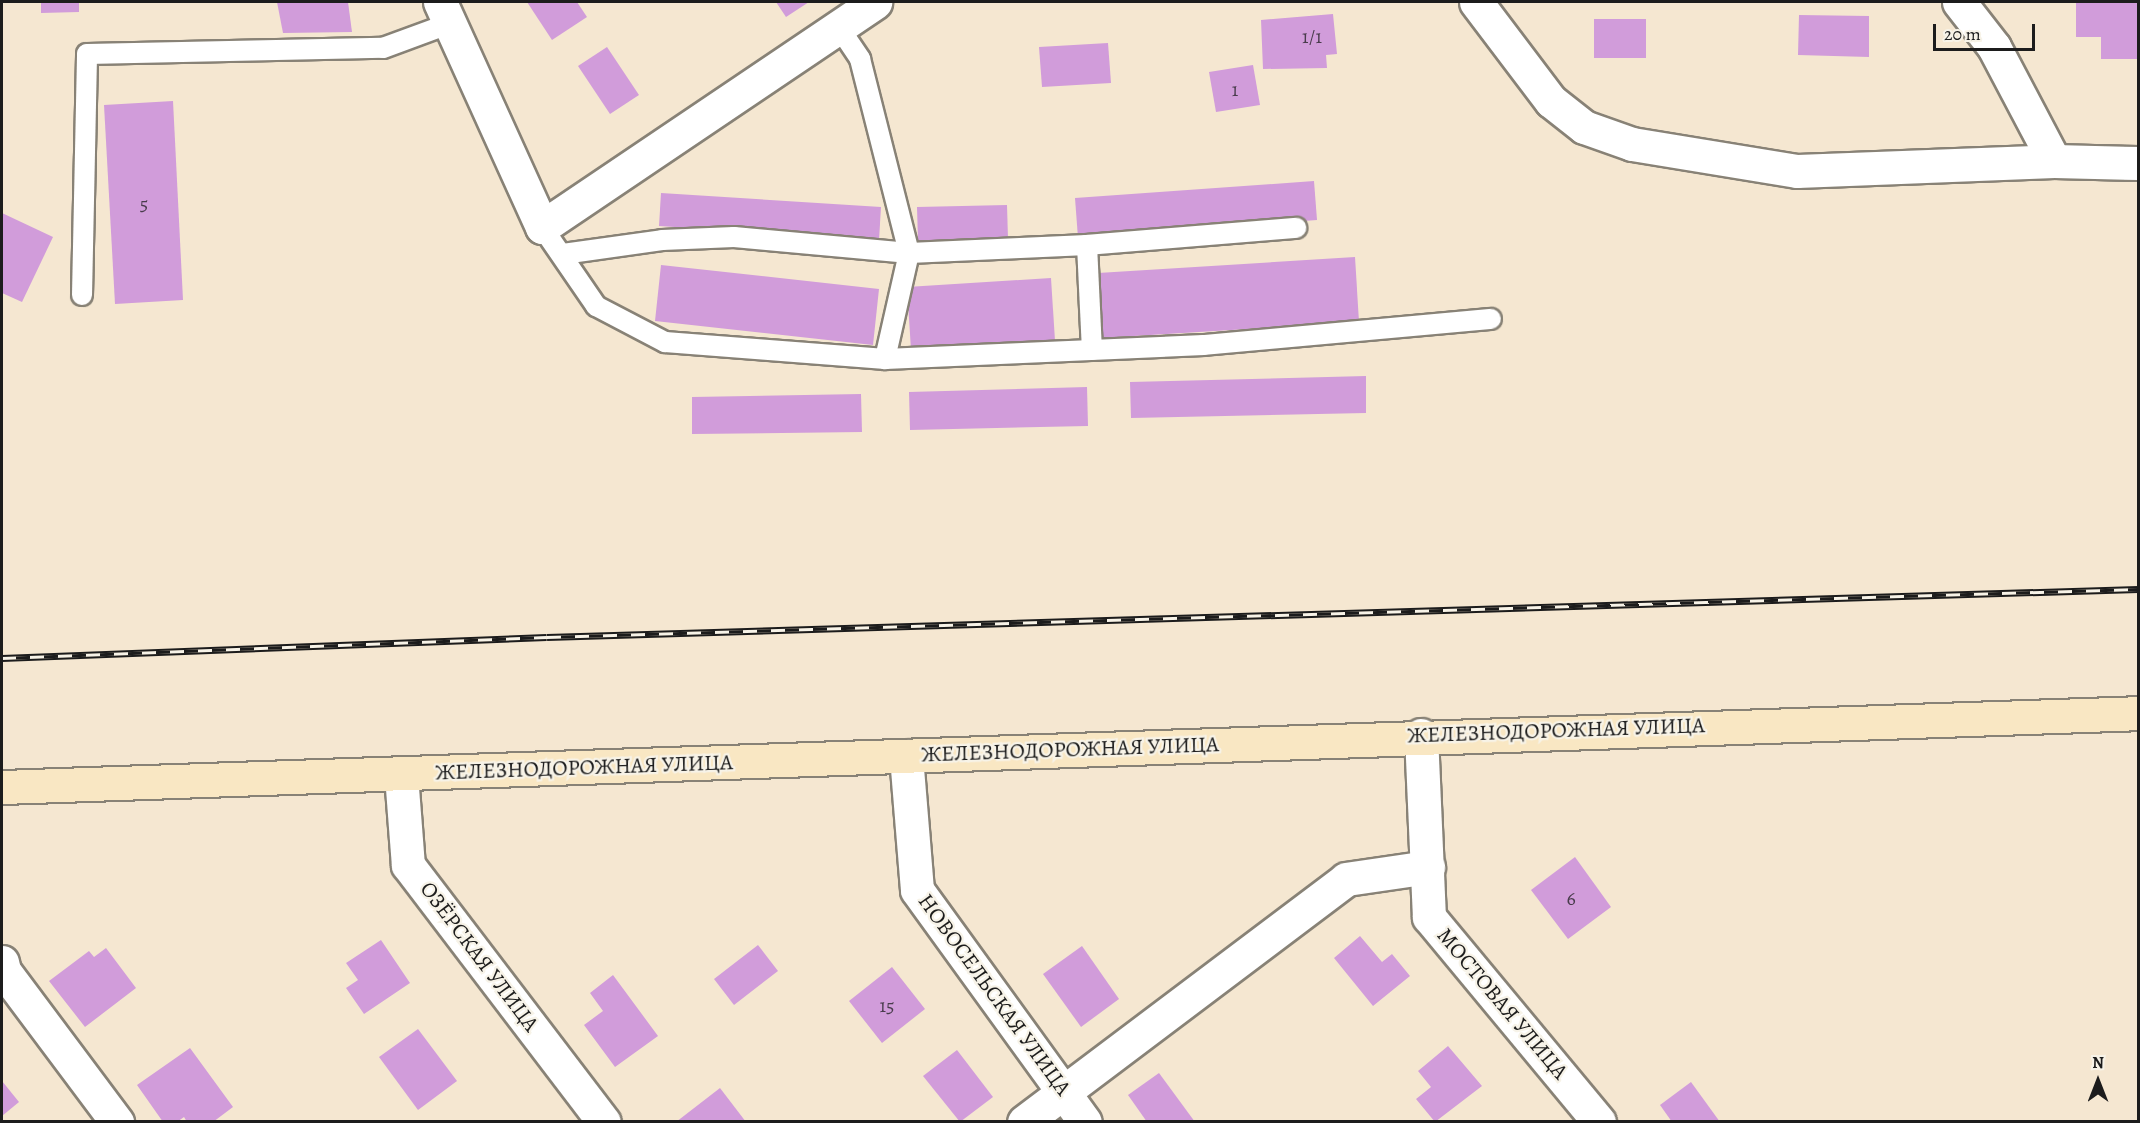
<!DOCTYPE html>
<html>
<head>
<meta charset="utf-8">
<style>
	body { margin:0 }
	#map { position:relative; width:2140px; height:1123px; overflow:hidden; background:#f5e7d1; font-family:Alegreya,serif }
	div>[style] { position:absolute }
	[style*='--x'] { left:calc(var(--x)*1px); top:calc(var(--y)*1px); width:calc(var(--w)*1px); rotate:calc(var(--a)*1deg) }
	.building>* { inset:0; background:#d19cda }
	.roads { filter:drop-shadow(2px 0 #888276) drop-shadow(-2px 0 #888276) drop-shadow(0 2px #888276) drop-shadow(0 -2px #888276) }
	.lane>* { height:20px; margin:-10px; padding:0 10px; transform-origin:10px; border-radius:10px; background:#fff }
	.street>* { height:33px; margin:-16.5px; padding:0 16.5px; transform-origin:16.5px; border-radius:16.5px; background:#fff }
	.secondary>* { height:33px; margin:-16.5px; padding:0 16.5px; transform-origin:16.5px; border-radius:16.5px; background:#f9e7c3 }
	.rail>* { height:7px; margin-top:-3.5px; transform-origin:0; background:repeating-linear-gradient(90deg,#f7f3e8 0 14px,#1c1c1c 0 28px); box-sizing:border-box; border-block:2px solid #1c1c1c }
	span { translate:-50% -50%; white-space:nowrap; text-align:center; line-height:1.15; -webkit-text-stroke:4.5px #f7f3e8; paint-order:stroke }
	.number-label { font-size:20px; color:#493c4c }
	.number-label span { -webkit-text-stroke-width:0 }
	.street-label { font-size:22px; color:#1c1c1c }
	.frame { position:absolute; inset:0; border:3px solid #1c1c1c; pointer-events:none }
	.north { position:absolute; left:2068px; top:1051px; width:60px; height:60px; -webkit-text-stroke:4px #f7f3e8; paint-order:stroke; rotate:0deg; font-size:16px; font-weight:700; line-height:24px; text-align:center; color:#1c1c1c }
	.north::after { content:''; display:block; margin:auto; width:21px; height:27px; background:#1c1c1c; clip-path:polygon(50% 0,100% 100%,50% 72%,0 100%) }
	.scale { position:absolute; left:1933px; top:24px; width:102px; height:27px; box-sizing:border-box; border:3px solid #1c1c1c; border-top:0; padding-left:8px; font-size:18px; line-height:21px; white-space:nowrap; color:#1c1c1c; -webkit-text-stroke:4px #f7f3e8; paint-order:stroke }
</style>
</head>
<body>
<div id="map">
	<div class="building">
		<div style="clip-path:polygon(41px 2px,79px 2px,79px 12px,41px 13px)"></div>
		<div style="clip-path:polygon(277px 2px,348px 2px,352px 32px,283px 33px)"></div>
		<div style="clip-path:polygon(527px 2px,577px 2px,587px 17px,552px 40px)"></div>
		<div style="clip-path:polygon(776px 2px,809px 2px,786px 17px)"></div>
		<div style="clip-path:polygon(2076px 2px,2138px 2px,2138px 59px,2101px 59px,2101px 37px,2076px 37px)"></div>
		<div style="clip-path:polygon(1333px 14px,1337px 54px,1326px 55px,1327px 68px,1263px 69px,1261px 20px)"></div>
		<div style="clip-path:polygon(1799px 15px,1869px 16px,1869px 57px,1798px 55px)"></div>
		<div style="clip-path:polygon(1594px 19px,1646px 19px,1646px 58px,1594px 58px)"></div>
		<div style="clip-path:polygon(1108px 43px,1111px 83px,1042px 87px,1039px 47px)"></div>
		<div style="clip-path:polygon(607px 47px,639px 95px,610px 114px,578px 66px)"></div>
		<div style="clip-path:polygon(1253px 65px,1260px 105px,1216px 112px,1209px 72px)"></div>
		<div style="clip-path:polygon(173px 101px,183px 300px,115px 304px,104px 105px)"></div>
		<div style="clip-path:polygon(1314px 181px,1317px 220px,1078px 238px,1075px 198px)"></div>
		<div style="clip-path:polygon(661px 193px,881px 207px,879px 240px,659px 226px)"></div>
		<div style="clip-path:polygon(1007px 205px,1008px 239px,918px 241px,917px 207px)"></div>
		<div style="clip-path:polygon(2px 213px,53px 237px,22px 302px,2px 293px)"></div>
		<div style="clip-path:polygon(1355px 257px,1359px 322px,1102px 338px,1098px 273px)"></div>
		<div style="clip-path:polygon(661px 265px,879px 289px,873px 345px,655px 321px)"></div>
		<div style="clip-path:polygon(1051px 278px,1055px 341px,911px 350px,907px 287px)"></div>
		<div style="clip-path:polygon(1366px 376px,1366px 413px,1131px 418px,1130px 382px)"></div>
		<div style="clip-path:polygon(1087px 387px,1088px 426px,910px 430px,909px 392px)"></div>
		<div style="clip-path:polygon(861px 394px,862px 432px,692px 434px,692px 397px)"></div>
		<div style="clip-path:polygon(1575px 857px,1611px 907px,1568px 939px,1531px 890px)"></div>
		<div style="clip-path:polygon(1360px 936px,1382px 962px,1392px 954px,1410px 976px,1373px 1006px,1334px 958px)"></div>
		<div style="clip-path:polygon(381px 940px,410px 983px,364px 1014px,346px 988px,358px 980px,346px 963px)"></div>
		<div style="clip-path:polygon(758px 945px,778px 971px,734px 1005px,714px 979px)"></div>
		<div style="clip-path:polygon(1082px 946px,1119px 999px,1081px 1027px,1043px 974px)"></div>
		<div style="clip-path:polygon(106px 948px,136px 988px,85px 1027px,49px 981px,89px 951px,94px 957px)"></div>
		<div style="clip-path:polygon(892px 967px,925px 1009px,882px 1043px,849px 1001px)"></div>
		<div style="clip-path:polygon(613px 975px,658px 1036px,615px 1067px,584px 1025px,603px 1011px,590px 993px)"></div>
		<div style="clip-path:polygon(418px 1029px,457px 1081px,418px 1110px,379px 1057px)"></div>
		<div style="clip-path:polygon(1448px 1046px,1482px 1086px,1435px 1122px,1416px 1099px,1431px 1087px,1418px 1071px)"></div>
		<div style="clip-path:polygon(190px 1048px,233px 1107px,213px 1122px,187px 1122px,184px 1117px,177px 1122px,163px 1122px,137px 1085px)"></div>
		<div style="clip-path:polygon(957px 1050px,993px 1097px,960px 1122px,923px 1076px)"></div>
		<div style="clip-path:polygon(1159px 1073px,1195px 1122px,1147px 1122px,1128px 1095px)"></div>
		<div style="clip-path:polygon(2px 1081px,19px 1102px,2px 1116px)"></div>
		<div style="clip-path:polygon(1691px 1082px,1720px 1122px,1672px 1122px,1660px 1105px)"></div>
		<div style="clip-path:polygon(720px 1088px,746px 1122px,676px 1122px)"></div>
	</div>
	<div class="roads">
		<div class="lane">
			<div style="--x:838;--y:26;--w:40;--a:56"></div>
			<div style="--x:860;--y:59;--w:200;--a:75.8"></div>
			<div style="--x:909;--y:253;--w:109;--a:102.8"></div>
			<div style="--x:542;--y:227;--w:96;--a:55.6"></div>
			<div style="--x:596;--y:306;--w:78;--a:27.6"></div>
			<div style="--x:665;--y:342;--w:221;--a:4.4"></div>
			<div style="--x:885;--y:359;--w:319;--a:-2.5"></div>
			<div style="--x:1204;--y:345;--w:288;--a:-5.2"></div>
			<div style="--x:1087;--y:245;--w:210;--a:-4.7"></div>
			<div style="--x:563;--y:254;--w:100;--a:-8"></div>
			<div style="--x:662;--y:240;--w:72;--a:-2.4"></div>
			<div style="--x:734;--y:237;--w:176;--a:5.2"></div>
			<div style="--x:909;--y:253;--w:178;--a:-2.6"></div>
			<div style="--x:1087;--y:245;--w:105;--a:87.3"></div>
			<div style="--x:82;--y:295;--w:241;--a:-88.8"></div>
			<div style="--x:87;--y:54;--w:296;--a:-1.2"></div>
			<div style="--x:383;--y:48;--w:72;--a:-20.2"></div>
		</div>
		<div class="street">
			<div style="--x:440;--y:2;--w:247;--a:65.6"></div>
			<div style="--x:542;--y:227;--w:402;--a:-34"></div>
			<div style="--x:1476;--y:2;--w:124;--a:52.9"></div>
			<div style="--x:1551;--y:101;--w:42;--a:38.2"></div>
			<div style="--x:1584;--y:127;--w:51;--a:19.5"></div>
			<div style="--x:1632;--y:144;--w:167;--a:9.3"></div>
			<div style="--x:1797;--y:171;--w:257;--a:-2.2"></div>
			<div style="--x:2054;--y:161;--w:84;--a:1.4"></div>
			<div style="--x:1959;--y:2;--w:57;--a:52.1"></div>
			<div style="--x:1994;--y:47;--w:129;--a:62.2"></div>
			<div style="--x:1421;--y:735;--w:182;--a:87.5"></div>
			<div style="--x:1429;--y:917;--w:266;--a:50.3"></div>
			<div style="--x:906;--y:756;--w:134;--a:85.3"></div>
			<div style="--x:917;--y:890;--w:286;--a:54.1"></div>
			<div style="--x:401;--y:775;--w:90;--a:85.6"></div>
			<div style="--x:408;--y:865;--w:323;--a:52.7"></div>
			<div style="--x:2;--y:962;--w:9;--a:77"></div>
			<div style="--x:4;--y:971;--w:189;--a:53.2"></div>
			<div style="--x:1024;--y:1122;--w:403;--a:-37"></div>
			<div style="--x:1346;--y:879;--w:83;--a:-8.3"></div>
		</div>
		<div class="secondary">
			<div style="--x:2;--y:787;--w:2137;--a:-1.98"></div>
		</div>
	</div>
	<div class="rail">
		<div style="--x:2;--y:658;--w:545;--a:-2.21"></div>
		<div style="--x:547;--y:637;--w:1592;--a:-1.73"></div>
	</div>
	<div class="number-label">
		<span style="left:1312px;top:36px">1/1</span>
		<span style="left:1235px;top:89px">1</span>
		<span style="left:144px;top:203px">5</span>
		<span style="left:1571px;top:898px">6</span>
		<span style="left:887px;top:1005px">15</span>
	</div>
	<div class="street-label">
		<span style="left:1556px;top:731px;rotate:-2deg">ЖЕЛЕЗНОДОРОЖНАЯ УЛИЦА</span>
		<span style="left:1070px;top:750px;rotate:-2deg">ЖЕЛЕЗНОДОРОЖНАЯ УЛИЦА</span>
		<span style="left:584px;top:768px;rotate:-2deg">ЖЕЛЕЗНОДОРОЖНАЯ УЛИЦА</span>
		<span style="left:479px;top:957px;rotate:53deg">ОЗЁРСКАЯ УЛИЦА</span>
		<span style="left:994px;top:995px;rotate:54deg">НОВОСЕЛЬСКАЯ УЛИЦА</span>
		<span style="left:1502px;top:1004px;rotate:50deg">МОСТОВАЯ УЛИЦА</span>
	</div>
	<div class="frame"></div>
	<div class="north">N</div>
	<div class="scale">20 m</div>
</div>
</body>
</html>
